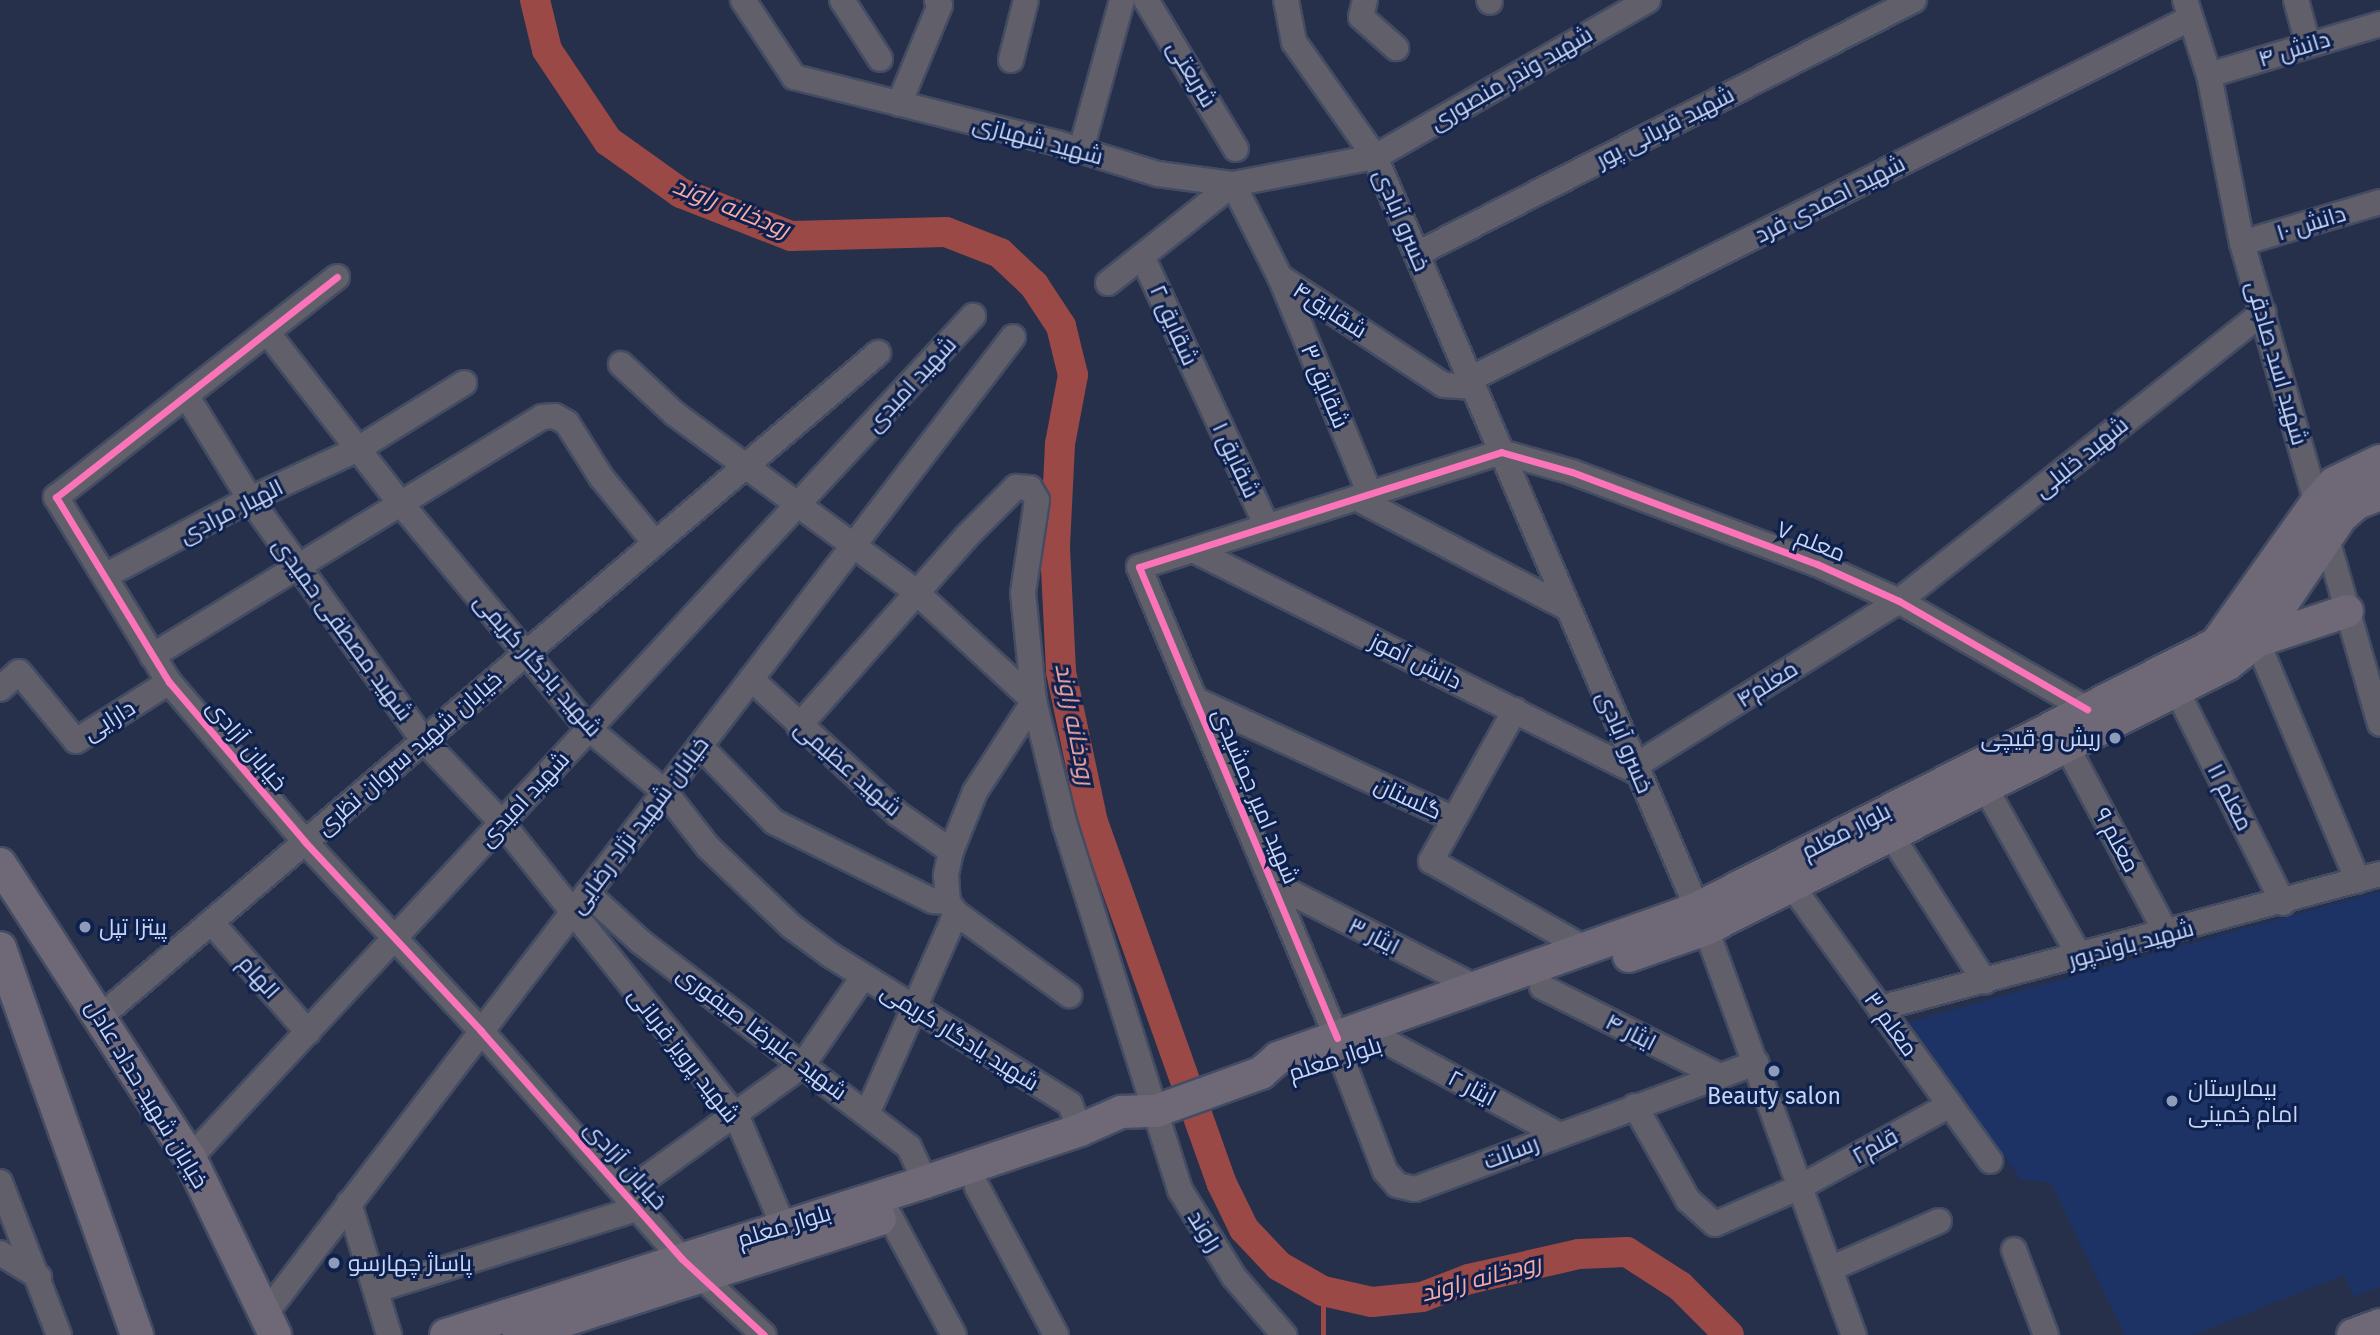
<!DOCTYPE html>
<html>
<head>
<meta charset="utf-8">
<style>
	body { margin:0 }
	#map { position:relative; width:2380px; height:1335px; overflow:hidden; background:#26304b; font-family:"Fira Sans",Cairo,sans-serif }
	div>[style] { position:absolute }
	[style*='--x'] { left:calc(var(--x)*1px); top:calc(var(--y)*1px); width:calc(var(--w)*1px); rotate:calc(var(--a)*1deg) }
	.built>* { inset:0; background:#1d3365 }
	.stream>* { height:5px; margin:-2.5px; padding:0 2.5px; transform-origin:2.5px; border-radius:2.5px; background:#9a4947 }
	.river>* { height:30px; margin:-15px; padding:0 15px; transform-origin:15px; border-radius:15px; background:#9a4947 }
	.roads { filter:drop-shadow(2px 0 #434c63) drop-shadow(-2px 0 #434c63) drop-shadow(0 2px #434c63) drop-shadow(0 -2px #434c63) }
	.minor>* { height:24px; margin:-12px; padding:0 12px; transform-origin:12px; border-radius:12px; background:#615f69 }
	.major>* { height:32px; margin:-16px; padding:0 16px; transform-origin:16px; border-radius:16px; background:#6f6876 }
	.cycleway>* { height:7px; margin:-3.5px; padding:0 3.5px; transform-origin:3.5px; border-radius:3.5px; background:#fb73b8 }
	.dots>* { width:19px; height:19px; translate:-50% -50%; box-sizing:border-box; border:4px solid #0e204e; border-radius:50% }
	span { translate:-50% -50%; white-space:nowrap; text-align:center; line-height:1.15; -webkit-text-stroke:6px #0e204e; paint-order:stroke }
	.street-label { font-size:23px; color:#c7d6f4 }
	.poi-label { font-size:23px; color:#c7d6f4 }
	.right { translate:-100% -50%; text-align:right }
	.left { translate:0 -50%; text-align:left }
	.water-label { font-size:24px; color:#f6aba4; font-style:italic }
</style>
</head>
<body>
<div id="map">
	<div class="built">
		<div style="clip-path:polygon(2380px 891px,2380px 1287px,2353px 1296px,2344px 1275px,2193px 1335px,2125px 1335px,2051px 1183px,2020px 1179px,1909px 1022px)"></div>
	</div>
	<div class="stream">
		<div style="--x:1323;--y:1335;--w:44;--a:-90"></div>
	</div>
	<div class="river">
		<div style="--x:535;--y:0;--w:51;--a:76.5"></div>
		<div style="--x:547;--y:50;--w:110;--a:56.2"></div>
		<div style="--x:608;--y:141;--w:90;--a:35.5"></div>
		<div style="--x:681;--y:193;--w:118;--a:21.4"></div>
		<div style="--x:791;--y:236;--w:155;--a:-1.5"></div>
		<div style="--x:946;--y:232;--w:58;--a:21.3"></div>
		<div style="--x:1000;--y:253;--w:47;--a:43.3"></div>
		<div style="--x:1034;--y:285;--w:49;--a:56.6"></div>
		<div style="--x:1061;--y:326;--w:50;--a:76.2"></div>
		<div style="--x:1073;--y:375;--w:70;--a:100.7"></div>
		<div style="--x:1060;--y:444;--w:104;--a:92.8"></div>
		<div style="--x:1055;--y:548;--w:124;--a:87.2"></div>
		<div style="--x:1061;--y:672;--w:153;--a:78"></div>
		<div style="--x:1093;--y:822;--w:384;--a:70.4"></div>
		<div style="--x:1222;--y:1184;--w:50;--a:63.9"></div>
		<div style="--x:1244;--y:1229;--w:51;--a:46.6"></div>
		<div style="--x:1279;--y:1266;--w:51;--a:29.6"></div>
		<div style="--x:1323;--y:1291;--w:50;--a:12.7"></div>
		<div style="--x:1372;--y:1302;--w:50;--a:-5.7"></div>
		<div style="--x:1422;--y:1297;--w:50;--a:-21"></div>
		<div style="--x:1469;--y:1279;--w:113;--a:-12.8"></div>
		<div style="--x:1579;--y:1254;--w:48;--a:-2.4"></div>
		<div style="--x:1627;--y:1252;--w:63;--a:32.7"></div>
		<div style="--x:1680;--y:1286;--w:69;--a:45"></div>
	</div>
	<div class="roads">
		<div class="minor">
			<div style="--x:743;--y:0;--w:92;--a:56.5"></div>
			<div style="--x:794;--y:77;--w:271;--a:14.1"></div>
			<div style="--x:1057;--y:143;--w:106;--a:17.1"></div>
			<div style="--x:1158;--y:174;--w:76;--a:7.6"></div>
			<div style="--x:1233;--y:184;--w:145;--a:-10.8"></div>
			<div style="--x:1375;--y:157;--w:315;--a:-29.9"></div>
			<div style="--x:842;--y:0;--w:70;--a:57.2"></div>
			<div style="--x:1146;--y:0;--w:174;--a:58.9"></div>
			<div style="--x:1286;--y:0;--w:43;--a:79.2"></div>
			<div style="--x:1294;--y:42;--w:141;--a:54.8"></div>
			<div style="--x:1375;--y:157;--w:840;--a:66.79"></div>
			<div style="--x:1706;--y:929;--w:432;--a:70"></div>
			<div style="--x:1365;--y:0;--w:17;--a:103"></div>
			<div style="--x:1361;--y:17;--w:47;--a:41.5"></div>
			<div style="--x:1489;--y:0;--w:2;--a:63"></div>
			<div style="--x:2185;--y:0;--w:79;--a:72.3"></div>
			<div style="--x:2209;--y:75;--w:171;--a:78.9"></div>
			<div style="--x:2242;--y:243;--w:500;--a:73.99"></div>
			<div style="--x:2296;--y:0;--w:46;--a:74.7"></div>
			<div style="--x:1011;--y:60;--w:62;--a:-76"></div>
			<div style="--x:2209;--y:75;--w:178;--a:-16.6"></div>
			<div style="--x:899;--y:104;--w:107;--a:-67.5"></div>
			<div style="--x:940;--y:5;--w:6;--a:-121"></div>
			<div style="--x:1081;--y:150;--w:156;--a:-74.7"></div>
			<div style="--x:2242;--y:243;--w:144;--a:-16.5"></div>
			<div style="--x:1417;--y:254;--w:558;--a:-27.07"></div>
			<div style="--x:1142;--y:256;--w:298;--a:65.2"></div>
			<div style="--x:337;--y:277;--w:357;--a:141.9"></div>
			<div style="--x:56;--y:497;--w:217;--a:58.6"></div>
			<div style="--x:169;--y:682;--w:210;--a:49.6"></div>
			<div style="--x:305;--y:842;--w:258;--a:47"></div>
			<div style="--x:481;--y:1031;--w:303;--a:48.6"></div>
			<div style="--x:681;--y:1258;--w:113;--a:42.9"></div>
			<div style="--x:1280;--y:277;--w:235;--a:67.5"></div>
			<div style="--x:1108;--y:283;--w:159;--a:-38.4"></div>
			<div style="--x:1233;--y:184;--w:104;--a:63.2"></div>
			<div style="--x:1280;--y:277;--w:196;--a:33.4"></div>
			<div style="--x:1444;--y:385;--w:29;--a:4"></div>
			<div style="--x:267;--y:332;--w:218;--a:52.1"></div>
			<div style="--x:401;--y:504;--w:293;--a:50.1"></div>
			<div style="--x:589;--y:729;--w:99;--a:39.7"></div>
			<div style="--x:665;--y:792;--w:70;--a:52"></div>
			<div style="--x:708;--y:847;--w:115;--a:43.6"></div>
			<div style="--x:791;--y:926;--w:49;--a:36.6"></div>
			<div style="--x:830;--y:955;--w:282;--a:31.8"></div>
			<div style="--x:1070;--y:1104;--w:28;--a:69"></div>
			<div style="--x:621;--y:364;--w:74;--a:42.8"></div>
			<div style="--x:675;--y:414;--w:300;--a:36.4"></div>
			<div style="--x:916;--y:592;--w:161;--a:42.7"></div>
			<div style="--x:1034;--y:701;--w:108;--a:123"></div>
			<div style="--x:975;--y:792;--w:64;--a:112.1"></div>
			<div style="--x:951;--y:851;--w:25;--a:102"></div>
			<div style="--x:946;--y:875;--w:27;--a:86"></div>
			<div style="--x:948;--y:902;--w:14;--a:54"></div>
			<div style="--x:956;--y:913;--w:140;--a:36"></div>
			<div style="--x:1470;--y:379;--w:804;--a:-26.6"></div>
			<div style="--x:186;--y:395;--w:122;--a:58.4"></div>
			<div style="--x:250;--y:499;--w:298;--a:54.3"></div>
			<div style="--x:424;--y:741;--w:113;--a:46.4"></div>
			<div style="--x:502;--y:823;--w:376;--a:51.4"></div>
			<div style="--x:737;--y:1117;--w:136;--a:67"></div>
			<div style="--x:1356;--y:498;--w:238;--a:27.5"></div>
			<div style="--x:1193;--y:550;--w:498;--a:26.6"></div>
			<div style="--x:105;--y:576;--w:164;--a:-28"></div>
			<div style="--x:250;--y:499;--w:119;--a:-24.8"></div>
			<div style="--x:358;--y:449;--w:125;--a:-31.9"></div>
			<div style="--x:2257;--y:641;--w:260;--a:67.2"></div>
			<div style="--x:152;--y:656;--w:457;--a:-31.5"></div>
			<div style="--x:542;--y:417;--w:13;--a:-4"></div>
			<div style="--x:555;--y:416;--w:14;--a:30"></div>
			<div style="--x:567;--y:423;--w:64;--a:57.8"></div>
			<div style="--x:601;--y:477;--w:85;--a:50.7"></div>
			<div style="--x:751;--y:679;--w:200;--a:42.6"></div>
			<div style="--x:898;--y:814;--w:65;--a:34.9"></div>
			<div style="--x:0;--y:689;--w:25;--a:-42"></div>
			<div style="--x:19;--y:672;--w:89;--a:50.4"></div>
			<div style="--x:76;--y:741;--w:110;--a:-32.4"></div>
			<div style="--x:2177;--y:691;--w:237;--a:63.4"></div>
			<div style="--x:1194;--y:699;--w:286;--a:24.8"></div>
			<div style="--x:1515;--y:710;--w:173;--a:119.1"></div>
			<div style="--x:1431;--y:861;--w:178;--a:29.6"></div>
			<div style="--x:799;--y:726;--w:252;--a:-48.5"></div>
			<div style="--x:966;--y:537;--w:71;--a:-45"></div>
			<div style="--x:1016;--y:487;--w:14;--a:4"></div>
			<div style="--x:1030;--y:488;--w:14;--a:60"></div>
			<div style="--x:1037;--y:500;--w:94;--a:98.6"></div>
			<div style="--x:1023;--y:593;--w:109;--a:84.2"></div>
			<div style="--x:1034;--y:701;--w:128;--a:76"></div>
			<div style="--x:1065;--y:825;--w:383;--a:72.5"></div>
			<div style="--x:1180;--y:1190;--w:102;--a:58.2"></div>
			<div style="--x:1234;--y:1277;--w:77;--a:49.2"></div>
			<div style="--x:2066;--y:745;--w:214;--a:61.9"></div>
			<div style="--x:700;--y:746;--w:106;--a:45.8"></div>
			<div style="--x:774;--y:822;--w:178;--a:26.4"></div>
			<div style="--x:933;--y:901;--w:15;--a:4"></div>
			<div style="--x:1635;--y:766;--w:311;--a:-32"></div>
			<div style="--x:1899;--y:601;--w:465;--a:-38.4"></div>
			<div style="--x:1985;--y:787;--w:195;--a:60.8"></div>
			<div style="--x:1891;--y:835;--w:174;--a:57.4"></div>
			<div style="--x:1272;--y:883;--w:230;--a:27.1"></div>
			<div style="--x:1792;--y:886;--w:339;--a:54.2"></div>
			<div style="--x:587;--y:893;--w:73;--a:42.2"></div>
			<div style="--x:641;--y:942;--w:337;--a:37.4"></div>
			<div style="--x:909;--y:1147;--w:38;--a:65"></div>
			<div style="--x:211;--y:922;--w:147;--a:48.6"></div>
			<div style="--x:1542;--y:987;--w:199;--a:26.6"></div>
			<div style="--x:1880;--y:1008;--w:518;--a:-15"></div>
			<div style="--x:100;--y:1017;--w:1023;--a:-40.48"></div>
			<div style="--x:1337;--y:1038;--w:511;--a:-112.8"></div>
			<div style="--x:1139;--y:567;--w:380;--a:-17.6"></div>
			<div style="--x:1501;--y:452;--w:74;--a:15.7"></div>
			<div style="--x:1572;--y:472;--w:262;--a:20.6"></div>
			<div style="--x:1817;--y:564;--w:90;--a:24.3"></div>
			<div style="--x:1899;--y:601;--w:217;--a:29.9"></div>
			<div style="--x:1387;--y:1042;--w:194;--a:28.3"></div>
			<div style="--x:1342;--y:1059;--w:120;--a:69"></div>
			<div style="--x:1385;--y:1171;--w:18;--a:49"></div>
			<div style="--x:1397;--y:1185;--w:18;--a:13"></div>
			<div style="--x:1415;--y:1189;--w:364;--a:-20.3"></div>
			<div style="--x:1635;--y:1106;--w:108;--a:60.6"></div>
			<div style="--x:1688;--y:1200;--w:36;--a:42"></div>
			<div style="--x:1715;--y:1224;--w:93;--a:-23.5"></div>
			<div style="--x:1800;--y:1187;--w:171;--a:-28.7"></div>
			<div style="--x:868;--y:1112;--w:218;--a:-66.1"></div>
			<div style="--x:190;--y:1158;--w:1150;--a:-47.08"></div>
			<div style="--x:0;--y:1182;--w:164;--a:68.9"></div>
			<div style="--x:977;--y:1187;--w:168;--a:61.9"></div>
			<div style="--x:627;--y:1192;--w:216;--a:-35.8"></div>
			<div style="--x:802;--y:1066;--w:108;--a:-55.6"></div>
			<div style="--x:349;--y:1203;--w:138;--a:73.1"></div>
			<div style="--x:889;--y:1215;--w:136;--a:61.6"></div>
			<div style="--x:2014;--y:1250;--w:91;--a:69.4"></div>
			<div style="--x:0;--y:1253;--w:46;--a:31.6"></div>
			<div style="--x:1830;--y:1269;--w:119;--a:-23.8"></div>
			<div style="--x:376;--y:1290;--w:276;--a:-17.3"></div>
			<div style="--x:266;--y:1313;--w:1229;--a:-52.57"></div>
		</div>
		<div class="major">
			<div style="--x:2257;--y:641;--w:95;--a:-18.4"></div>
			<div style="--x:0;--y:864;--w:350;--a:57.1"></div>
			<div style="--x:190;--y:1158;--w:196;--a:64.3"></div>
			<div style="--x:0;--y:948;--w:411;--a:70.5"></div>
			<div style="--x:1629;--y:956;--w:82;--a:-19.3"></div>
			<div style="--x:1706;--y:929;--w:585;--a:-26.92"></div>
			<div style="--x:2228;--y:664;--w:37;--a:-38"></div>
			<div style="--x:2257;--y:641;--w:150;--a:-55.9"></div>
			<div style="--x:2341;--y:517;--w:21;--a:-41"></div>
			<div style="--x:2357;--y:503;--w:25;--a:-21"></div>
			<div style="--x:446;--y:1335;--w:503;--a:-17.71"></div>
			<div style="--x:925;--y:1182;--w:163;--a:-18.5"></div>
			<div style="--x:1080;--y:1130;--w:45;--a:-23.7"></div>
			<div style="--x:1121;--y:1112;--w:35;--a:-2"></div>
			<div style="--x:1156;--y:1111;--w:112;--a:-19.9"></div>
			<div style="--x:1261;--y:1073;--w:23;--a:-41"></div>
			<div style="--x:1278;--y:1058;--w:444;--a:-19.6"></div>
			<div style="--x:1696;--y:909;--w:584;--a:-27"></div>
			<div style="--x:2216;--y:644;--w:174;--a:-54.6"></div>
			<div style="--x:2317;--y:502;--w:25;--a:-48"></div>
			<div style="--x:2334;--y:483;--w:51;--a:-25.6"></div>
			<div style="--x:519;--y:1335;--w:379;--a:-17.8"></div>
			<div style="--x:2353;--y:1335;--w:29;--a:-20"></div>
		</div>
	</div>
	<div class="cycleway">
		<div style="--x:337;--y:277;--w:357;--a:141.9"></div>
		<div style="--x:56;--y:497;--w:217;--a:58.6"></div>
		<div style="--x:169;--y:682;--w:210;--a:49.6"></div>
		<div style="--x:305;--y:842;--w:258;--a:47"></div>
		<div style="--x:481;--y:1031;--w:303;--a:48.6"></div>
		<div style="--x:681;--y:1258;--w:113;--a:42.9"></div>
		<div style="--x:1337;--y:1038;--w:511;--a:-112.8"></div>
		<div style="--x:1139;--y:567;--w:380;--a:-17.6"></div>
		<div style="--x:1501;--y:452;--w:74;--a:15.7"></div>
		<div style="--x:1572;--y:472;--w:262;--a:20.6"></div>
		<div style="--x:1817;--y:564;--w:90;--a:24.3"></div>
		<div style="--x:1899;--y:601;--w:217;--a:29.9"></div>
	</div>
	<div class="dots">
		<div style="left:2115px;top:738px;background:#8f9cb9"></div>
		<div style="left:85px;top:927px;background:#8f9cb9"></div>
		<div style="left:1774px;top:1071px;background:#8f9cb9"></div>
		<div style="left:2172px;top:1101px;background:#8f9cb9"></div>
		<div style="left:334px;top:1263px;background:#8f9cb9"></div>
	</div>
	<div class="street-label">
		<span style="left:2294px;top:49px;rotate:-17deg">دانش ۴</span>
		<span style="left:1192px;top:74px;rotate:59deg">شریعتی</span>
		<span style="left:1511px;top:78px;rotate:-30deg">شهید وندر منصوری</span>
		<span style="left:1665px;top:127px;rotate:-27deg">شهید قربانی پور</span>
		<span style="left:1038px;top:140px;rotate:15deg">شهید شهبازی</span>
		<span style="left:1830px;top:199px;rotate:-27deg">شهید احمدی فرد</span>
		<span style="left:1402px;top:220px;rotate:67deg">خسرو آبادی</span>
		<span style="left:2311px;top:223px;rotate:-17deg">دانش ۱۰</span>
		<span style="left:1330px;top:310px;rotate:33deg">شقایق۴</span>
		<span style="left:1174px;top:325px;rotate:66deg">شقایق ۲</span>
		<span style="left:2277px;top:363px;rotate:74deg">شهید اسد صادقی</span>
		<span style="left:911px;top:384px;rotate:-47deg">شهید امیدی</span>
		<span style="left:1325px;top:386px;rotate:67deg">شقایق ۳</span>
		<span style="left:2081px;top:457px;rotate:-39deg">شهید خلیلی</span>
		<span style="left:1236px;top:460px;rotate:65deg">شقایق ۱</span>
		<span style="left:231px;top:511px;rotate:-27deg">الهیار مرادی</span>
		<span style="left:1811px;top:541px;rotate:22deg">معلم ۷</span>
		<span style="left:343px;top:629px;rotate:54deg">شهید مصطفی حمیدی</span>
		<span style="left:1416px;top:661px;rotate:26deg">دانش آموز</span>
		<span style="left:538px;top:665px;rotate:49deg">شهید یادگار کریمی</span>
		<span style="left:1767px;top:684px;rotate:-32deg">معلم۴</span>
		<span style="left:109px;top:720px;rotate:-32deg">دارایی</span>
		<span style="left:1625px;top:742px;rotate:67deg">خسرو آبادی</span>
		<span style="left:247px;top:745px;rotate:50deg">خیابان آزادی</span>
		<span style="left:409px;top:753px;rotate:-41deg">خیابان شهید سروان نظری</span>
		<span style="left:848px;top:768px;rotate:41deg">شهید عظیمی</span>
		<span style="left:1256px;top:796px;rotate:67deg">شهید امیر جمشیدی</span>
		<span style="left:2230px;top:797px;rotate:63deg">معلم ۱۱</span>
		<span style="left:1408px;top:798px;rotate:25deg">گلستان</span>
		<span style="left:524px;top:799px;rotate:-47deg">شهید امیدی</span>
		<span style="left:639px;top:825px;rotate:-53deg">خیابان شهید نژاد رضایی</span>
		<span style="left:1846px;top:831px;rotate:-27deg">بلوار معلم</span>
		<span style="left:2117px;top:840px;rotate:62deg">معلم ۹</span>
		<span style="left:1374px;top:936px;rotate:27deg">ایثار ۳</span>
		<span style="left:2131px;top:944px;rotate:-15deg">شهید باوندپور</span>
		<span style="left:259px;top:977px;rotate:48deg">الهام</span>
		<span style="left:1891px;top:1024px;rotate:54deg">معلم ۳</span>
		<span style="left:1631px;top:1032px;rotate:27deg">ایثار ۴</span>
		<span style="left:762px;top:1033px;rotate:37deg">شهید علیرضا صیفوری</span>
		<span style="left:960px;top:1037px;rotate:32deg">شهید یادگار کریمی</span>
		<span style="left:684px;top:1055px;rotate:52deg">شهید پرویز قربانی</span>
		<span style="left:1335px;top:1059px;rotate:-18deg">بلوار معلم</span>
		<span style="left:1472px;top:1088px;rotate:28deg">ایثار ۲</span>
		<span style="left:147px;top:1094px;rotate:59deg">خیابان شهید حداد عادل</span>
		<span style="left:1875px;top:1146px;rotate:-29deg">قلم۲</span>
		<span style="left:1511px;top:1152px;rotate:-21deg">رسالت</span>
		<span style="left:626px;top:1165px;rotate:48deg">خیابان آزادی</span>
		<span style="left:784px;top:1226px;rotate:-17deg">بلوار معلم</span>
		<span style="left:1205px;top:1231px;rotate:58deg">راوند</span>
	</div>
	<div class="poi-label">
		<span class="right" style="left:2101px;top:738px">ریش و قیچی</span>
		<span class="left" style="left:99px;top:927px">پیتزا تپل</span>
		<span class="left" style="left:2188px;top:1101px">بیمارستان<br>امام خمینی</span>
		<span style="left:1774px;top:1096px">Beauty salon</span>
		<span class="left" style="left:348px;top:1263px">پاساژ چهارسو</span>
	</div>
	<div class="water-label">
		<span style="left:731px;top:208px;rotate:22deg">رودخانه راوند</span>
		<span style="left:1074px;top:724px;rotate:79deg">رودخانه راوند</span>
		<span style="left:1481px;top:1279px;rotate:-15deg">رودخانه راوند</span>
	</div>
</div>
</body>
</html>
